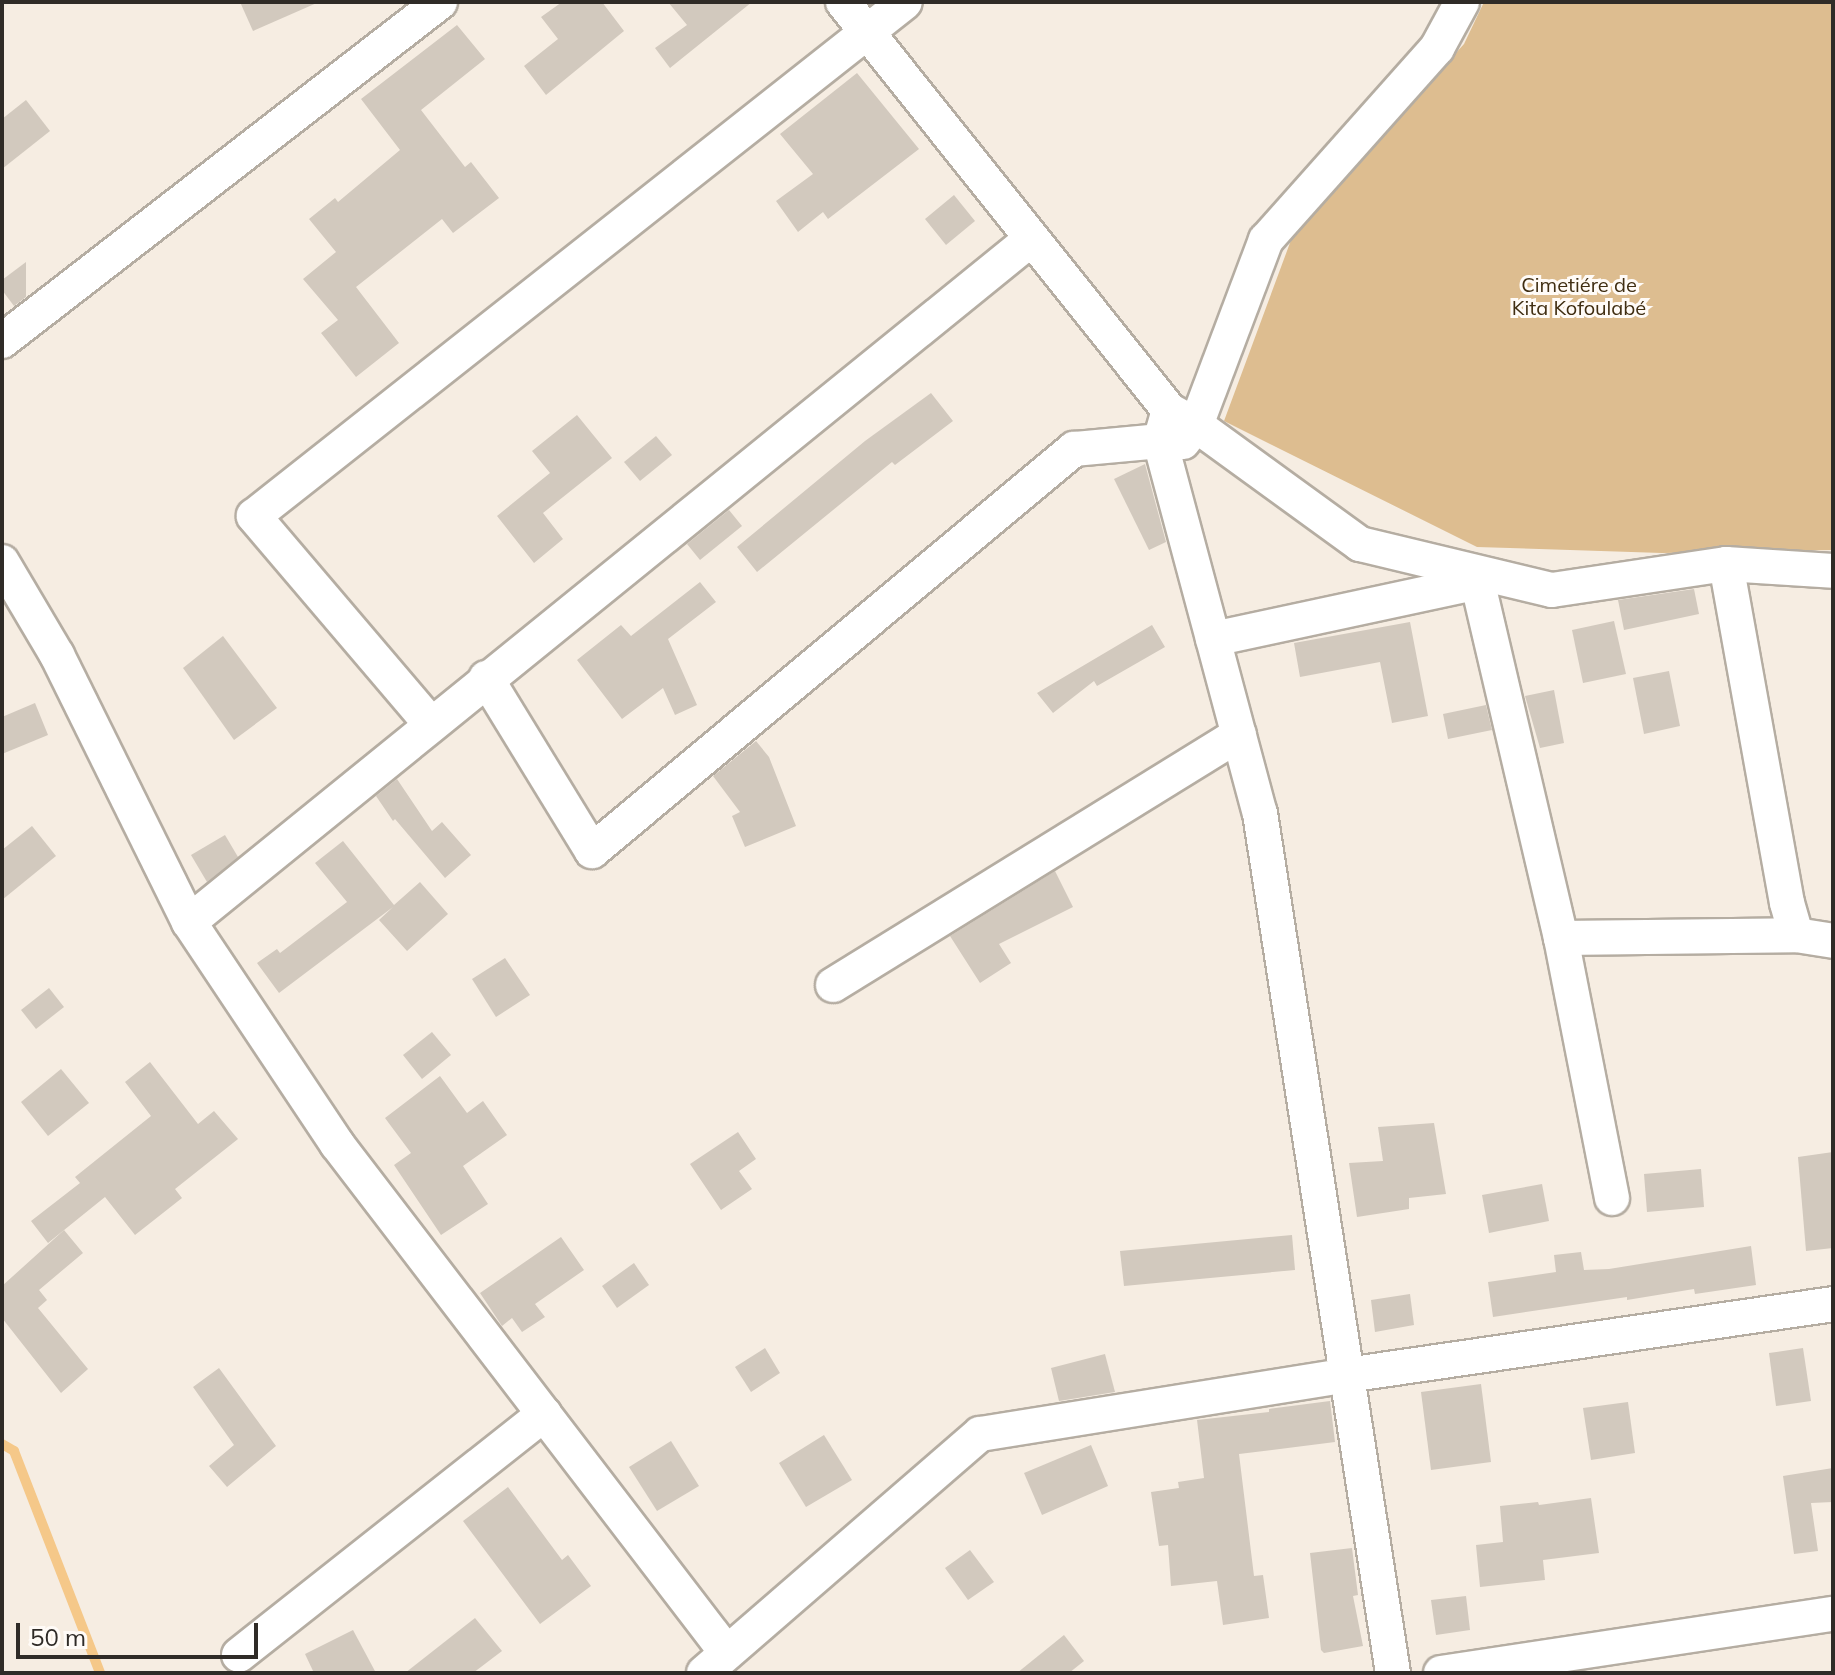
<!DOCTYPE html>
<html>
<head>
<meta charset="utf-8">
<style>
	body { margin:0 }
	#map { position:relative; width:1835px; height:1675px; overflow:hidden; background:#f6ede2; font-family:Mulish,sans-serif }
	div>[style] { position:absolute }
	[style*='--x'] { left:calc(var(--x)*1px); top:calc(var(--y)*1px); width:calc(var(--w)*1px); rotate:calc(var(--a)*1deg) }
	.green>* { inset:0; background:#ddbd90 }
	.stream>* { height:10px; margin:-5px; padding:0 5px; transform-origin:5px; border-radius:5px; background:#f5c889 }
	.building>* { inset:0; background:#d2c9be }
	.roads { filter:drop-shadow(2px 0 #b5ada2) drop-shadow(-2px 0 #b5ada2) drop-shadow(0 2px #b5ada2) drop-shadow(0 -2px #b5ada2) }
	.street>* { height:34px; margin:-17px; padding:0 17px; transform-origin:17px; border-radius:17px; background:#fff }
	span { translate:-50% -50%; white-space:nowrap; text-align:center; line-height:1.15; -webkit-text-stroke:6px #fffbf7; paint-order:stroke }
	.park-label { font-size:20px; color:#402e12 }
	.frame { position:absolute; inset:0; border:4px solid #2f2b27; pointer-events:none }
	.scale { position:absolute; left:16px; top:1623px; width:242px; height:36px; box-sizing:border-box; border:4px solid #2f2b27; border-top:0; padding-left:10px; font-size:24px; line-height:28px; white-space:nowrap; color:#2f2b27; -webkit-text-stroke:6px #fffbf7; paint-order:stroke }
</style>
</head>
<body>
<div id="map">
	<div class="green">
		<div style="clip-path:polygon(1484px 2px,1833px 2px,1833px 550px,1662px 553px,1477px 547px,1224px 421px,1294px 232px,1464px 44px)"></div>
	</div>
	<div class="stream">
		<div style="--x:2;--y:1444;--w:14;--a:30"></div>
		<div style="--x:14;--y:1451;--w:238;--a:68.8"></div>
	</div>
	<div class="building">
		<div style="clip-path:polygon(240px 2px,319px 2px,253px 31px)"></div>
		<div style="clip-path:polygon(562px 2px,602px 2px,624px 31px,546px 95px,524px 66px,558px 39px,541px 17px)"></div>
		<div style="clip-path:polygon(668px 2px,752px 2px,670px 68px,655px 48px,687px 25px)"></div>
		<div style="clip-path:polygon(457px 25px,485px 59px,421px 110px,465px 167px,471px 162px,499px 198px,453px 233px,442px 219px,356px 287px,399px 343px,356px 377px,321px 333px,338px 320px,303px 279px,336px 252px,309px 219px,335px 198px,338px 202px,400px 150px,361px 99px)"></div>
		<div style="clip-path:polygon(857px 73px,919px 149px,828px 219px,823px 212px,798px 232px,776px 201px,813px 174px,780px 134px)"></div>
		<div style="clip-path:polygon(26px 100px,50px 131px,2px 169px,2px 119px)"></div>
		<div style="clip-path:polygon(954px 195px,975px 221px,946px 245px,925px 219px)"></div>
		<div style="clip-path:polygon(26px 262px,26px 297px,14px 306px,2px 290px,2px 280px)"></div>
		<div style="clip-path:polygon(931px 393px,953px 421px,895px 465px,892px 462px,757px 572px,737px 547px,865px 441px)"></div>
		<div style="clip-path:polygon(577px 415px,612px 458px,543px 513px,563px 539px,534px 563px,497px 516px,550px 473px,532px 451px)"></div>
		<div style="clip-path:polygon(656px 436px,672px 455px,640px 481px,624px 462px)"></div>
		<div style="clip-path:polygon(1145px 464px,1166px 542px,1149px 550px,1114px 479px)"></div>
		<div style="clip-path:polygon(729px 510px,742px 526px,700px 560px,687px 544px)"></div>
		<div style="clip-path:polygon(700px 582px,716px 602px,668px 639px,697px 705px,675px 715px,663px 688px,622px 719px,577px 660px,621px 625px,631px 636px)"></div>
		<div style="clip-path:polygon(1694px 589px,1699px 614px,1624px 630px,1618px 600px)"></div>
		<div style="clip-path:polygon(1614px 621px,1626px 674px,1583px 683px,1572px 630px)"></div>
		<div style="clip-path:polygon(1410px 622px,1428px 716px,1392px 723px,1380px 662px,1300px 677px,1294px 643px)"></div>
		<div style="clip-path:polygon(1152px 625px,1165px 647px,1097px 686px,1094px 681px,1053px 713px,1037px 693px)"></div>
		<div style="clip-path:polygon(223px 636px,277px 708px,234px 740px,183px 668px)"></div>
		<div style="clip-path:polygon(1669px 671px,1680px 726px,1644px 734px,1633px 678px)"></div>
		<div style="clip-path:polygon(1554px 690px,1564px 743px,1540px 748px,1525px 696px)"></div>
		<div style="clip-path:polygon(35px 703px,48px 735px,2px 754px,2px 717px)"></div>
		<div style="clip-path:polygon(1486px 705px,1492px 730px,1448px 739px,1443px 714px)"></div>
		<div style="clip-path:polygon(756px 741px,769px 757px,796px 826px,745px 847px,732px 816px,740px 812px,713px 776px)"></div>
		<div style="clip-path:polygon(397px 779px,432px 831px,442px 822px,471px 855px,445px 878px,395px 819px,393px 821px,376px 796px)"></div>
		<div style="clip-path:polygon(32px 826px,56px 856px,2px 900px,2px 850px)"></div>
		<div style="clip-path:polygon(225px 835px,238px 857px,207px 882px,191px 855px)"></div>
		<div style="clip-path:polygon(343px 841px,394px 905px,420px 882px,448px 914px,407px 951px,379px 920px,393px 907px,279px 993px,257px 963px,277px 949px,280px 953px,347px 902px,315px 863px)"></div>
		<div style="clip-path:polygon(1055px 871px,1073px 907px,999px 944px,1011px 963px,980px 983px,950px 936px)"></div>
		<div style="clip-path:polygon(505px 958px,530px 995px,496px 1017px,472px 979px)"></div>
		<div style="clip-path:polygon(49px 988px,64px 1007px,36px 1029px,21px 1010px)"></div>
		<div style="clip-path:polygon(432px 1032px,451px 1055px,422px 1079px,403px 1055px)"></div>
		<div style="clip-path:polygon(150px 1062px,198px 1124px,214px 1111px,238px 1139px,175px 1189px,182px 1198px,135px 1235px,105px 1197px,48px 1243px,31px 1221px,80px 1183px,75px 1177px,151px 1116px,125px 1082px)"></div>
		<div style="clip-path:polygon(61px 1069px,89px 1103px,48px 1136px,21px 1102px)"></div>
		<div style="clip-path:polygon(440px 1076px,467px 1113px,483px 1101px,507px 1135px,463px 1166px,488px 1204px,441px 1235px,394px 1165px,411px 1153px,385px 1118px)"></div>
		<div style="clip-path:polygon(1434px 1123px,1446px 1194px,1409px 1198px,1409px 1209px,1357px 1217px,1349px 1163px,1383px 1161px,1378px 1127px)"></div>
		<div style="clip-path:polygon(738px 1132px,756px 1159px,739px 1171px,752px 1189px,721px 1210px,690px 1164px)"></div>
		<div style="clip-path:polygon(1833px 1152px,1833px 1248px,1806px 1251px,1798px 1157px)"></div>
		<div style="clip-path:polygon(1701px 1169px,1704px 1207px,1647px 1212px,1644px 1174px)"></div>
		<div style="clip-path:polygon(1542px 1184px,1549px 1221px,1489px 1233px,1482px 1195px)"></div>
		<div style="clip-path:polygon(64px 1230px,83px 1253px,39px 1290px,47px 1300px,38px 1308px,88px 1369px,61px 1393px,2px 1318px,2px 1286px)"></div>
		<div style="clip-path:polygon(1292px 1235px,1295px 1270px,1124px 1286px,1120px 1251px)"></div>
		<div style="clip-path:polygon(561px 1237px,584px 1270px,535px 1304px,545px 1317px,522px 1332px,512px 1318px,502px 1326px,480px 1293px)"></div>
		<div style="clip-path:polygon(1751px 1246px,1756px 1285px,1695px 1294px,1694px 1289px,1627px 1300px,1627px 1297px,1493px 1317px,1488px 1282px,1556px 1272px,1554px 1255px,1581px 1252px,1584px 1270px,1609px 1269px)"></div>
		<div style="clip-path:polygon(634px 1263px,649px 1285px,617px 1308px,602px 1286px)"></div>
		<div style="clip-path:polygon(1410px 1294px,1414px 1325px,1375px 1332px,1371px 1300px)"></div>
		<div style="clip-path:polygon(765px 1348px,780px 1373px,751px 1392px,735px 1367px)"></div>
		<div style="clip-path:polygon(1803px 1348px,1811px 1401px,1776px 1406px,1769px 1353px)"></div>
		<div style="clip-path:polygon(1105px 1354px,1115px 1392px,1059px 1401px,1051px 1368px)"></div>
		<div style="clip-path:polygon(219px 1368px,276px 1446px,227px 1487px,209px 1466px,234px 1445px,193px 1387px)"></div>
		<div style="clip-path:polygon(1481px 1384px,1491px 1462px,1431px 1470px,1421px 1392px)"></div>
		<div style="clip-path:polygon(1330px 1401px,1335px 1442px,1239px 1454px,1254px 1576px,1263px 1575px,1269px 1618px,1223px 1625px,1217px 1581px,1171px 1586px,1168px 1545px,1159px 1546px,1151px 1492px,1179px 1488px,1178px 1482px,1204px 1478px,1197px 1420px,1269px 1412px,1269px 1409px)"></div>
		<div style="clip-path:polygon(1628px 1402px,1635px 1453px,1591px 1460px,1583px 1408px)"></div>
		<div style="clip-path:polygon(824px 1435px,852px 1480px,806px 1507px,779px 1463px)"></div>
		<div style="clip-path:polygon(671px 1441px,699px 1486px,657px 1511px,629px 1467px)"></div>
		<div style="clip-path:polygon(1091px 1445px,1108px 1486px,1042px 1515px,1024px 1473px)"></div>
		<div style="clip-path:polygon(1833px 1468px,1833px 1502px,1811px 1503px,1818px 1551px,1794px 1554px,1783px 1476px)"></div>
		<div style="clip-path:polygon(508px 1487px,562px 1560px,568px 1555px,591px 1586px,540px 1624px,463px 1521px)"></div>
		<div style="clip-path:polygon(1591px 1498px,1599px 1553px,1543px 1560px,1545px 1580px,1480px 1587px,1476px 1545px,1503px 1542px,1500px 1506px,1538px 1502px,1539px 1505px)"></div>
		<div style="clip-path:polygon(1352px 1548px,1358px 1595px,1353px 1596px,1363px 1646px,1324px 1653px,1321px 1650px,1310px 1553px)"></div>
		<div style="clip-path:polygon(970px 1550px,994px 1582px,968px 1600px,945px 1568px)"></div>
		<div style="clip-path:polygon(1466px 1596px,1470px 1630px,1436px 1635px,1431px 1600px)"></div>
		<div style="clip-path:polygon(475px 1618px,502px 1651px,473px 1673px,405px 1673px)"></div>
		<div style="clip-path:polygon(353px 1630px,376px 1673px,314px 1673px,305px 1654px)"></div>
		<div style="clip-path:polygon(1064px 1635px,1084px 1661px,1069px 1673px,1017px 1673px)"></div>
	</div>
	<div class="roads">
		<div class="street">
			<div style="--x:843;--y:2;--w:522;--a:51.37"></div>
			<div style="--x:1169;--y:410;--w:31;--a:29"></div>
			<div style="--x:1196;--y:425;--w:203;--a:36"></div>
			<div style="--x:1360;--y:544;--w:197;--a:13.5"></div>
			<div style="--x:1552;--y:590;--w:176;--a:-8.5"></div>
			<div style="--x:1726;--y:564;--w:107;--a:3.7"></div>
			<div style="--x:2;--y:341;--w:554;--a:-37.74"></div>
			<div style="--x:1169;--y:410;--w:32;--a:106"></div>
			<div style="--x:1160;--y:441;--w:385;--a:75"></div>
			<div style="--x:1260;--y:813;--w:870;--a:81.21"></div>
			<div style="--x:1183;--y:442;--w:21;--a:-53"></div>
			<div style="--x:1196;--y:425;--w:198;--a:-69.3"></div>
			<div style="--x:1266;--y:240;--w:257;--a:-48.3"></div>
			<div style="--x:1437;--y:48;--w:52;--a:-61.5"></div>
			<div style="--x:2;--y:562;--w:108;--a:59.4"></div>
			<div style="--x:57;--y:655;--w:298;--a:63.7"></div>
			<div style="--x:189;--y:922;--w:267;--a:56.3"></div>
			<div style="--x:337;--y:1144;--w:641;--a:52.54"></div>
			<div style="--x:1726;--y:564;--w:344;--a:79.8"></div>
			<div style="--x:1787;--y:903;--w:33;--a:74"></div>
			<div style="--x:1477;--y:580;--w:368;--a:76.8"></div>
			<div style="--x:1561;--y:938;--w:265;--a:78.9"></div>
			<div style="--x:1213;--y:639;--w:277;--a:-12.1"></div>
			<div style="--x:486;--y:678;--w:203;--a:58.5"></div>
			<div style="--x:592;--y:851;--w:628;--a:-39.83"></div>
			<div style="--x:1074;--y:449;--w:86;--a:-5.3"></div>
			<div style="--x:430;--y:723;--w:272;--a:-130.4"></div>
			<div style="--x:254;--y:516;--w:829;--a:-38.29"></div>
			<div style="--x:189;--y:922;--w:1083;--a:-39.04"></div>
			<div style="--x:1561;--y:938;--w:235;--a:-0.7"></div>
			<div style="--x:1796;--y:935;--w:37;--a:9"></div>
			<div style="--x:833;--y:985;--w:477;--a:-31.7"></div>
			<div style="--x:239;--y:1655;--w:389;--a:-38.3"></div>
			<div style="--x:704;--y:1673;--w:365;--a:-40.9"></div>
			<div style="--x:980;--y:1434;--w:372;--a:-9.1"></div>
			<div style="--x:1347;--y:1375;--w:491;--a:-8.3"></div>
			<div style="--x:1441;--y:1673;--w:396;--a:-8.6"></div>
		</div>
	</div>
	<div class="park-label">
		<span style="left:1579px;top:296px">Cimetiére de<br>Kita Kofoulabé</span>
	</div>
	<div class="frame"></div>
	<div class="scale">50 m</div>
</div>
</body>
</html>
